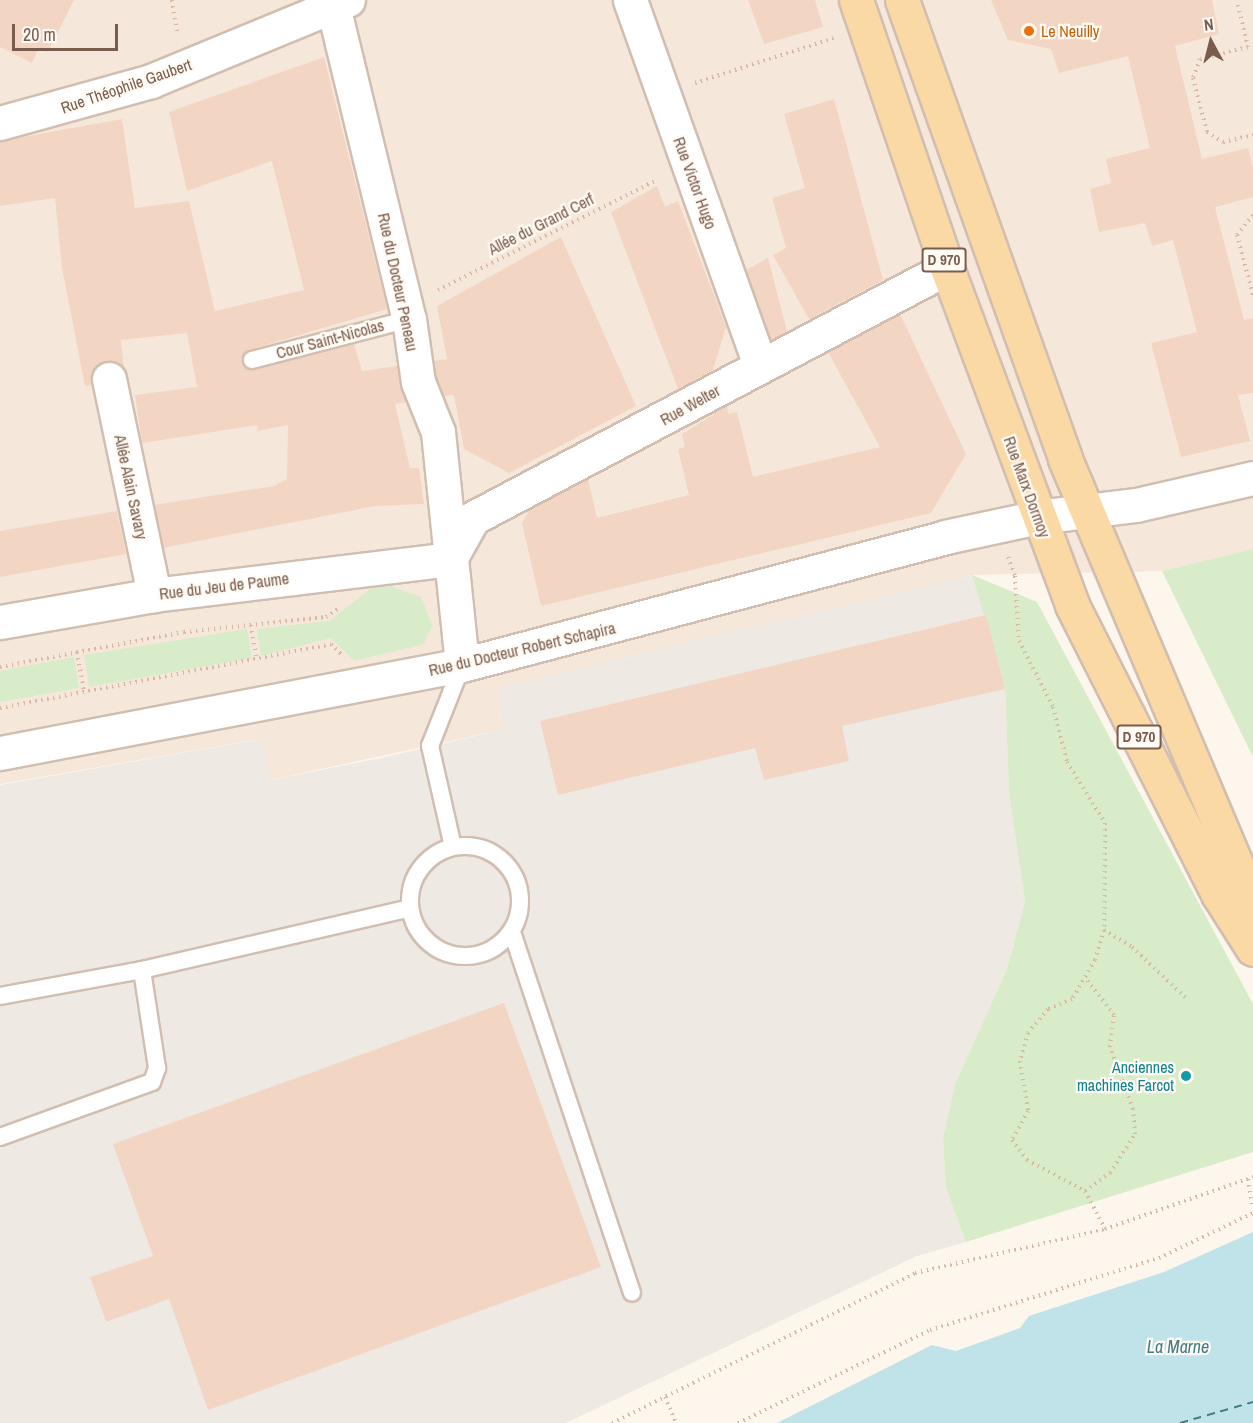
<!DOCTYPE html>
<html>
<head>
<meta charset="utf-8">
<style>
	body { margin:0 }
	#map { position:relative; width:1253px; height:1423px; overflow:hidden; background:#fdf6ec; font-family:"Archivo Narrow",sans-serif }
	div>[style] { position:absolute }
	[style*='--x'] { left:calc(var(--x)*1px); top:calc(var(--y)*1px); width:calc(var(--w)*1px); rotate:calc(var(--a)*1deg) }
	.residential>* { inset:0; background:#f5e8da }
	.industrial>* { inset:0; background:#efe9e4 }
	.green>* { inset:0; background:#d8ecc9 }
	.water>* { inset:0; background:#bfe3e8 }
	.ferry>* { height:1.5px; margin-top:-0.75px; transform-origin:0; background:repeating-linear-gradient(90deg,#437c86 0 8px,transparent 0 14px) }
	.building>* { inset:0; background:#f3d5c3 }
	.path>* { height:4px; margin-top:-2px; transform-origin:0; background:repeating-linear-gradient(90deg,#d9b8a5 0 1.5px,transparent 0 6px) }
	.roads { filter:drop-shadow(2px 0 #d1beb0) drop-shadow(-2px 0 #d1beb0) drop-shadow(0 2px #d1beb0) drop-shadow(0 -2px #d1beb0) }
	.lane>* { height:16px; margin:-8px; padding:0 8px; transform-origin:8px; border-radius:8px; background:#fff }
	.lane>.ring { margin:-8px; padding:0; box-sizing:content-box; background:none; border:16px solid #fff; border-radius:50% }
	.street>* { height:33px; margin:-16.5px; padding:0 16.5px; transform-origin:16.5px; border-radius:16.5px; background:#fff }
	.primary>* { height:33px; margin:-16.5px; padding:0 16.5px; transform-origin:16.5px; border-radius:16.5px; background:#fbd9a5 }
	.dots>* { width:16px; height:16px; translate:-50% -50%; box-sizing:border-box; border:3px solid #fffaf3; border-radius:50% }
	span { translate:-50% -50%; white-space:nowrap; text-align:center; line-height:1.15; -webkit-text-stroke:4.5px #fffaf3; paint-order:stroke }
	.shield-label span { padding:2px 4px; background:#fffaf3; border:2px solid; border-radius:4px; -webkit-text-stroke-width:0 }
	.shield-label { font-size:15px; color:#7a5c4d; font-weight:700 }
	.food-label { font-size:16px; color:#c56008 }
	.left { translate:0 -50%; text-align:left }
	.street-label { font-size:16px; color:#7a5c4d }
	.culture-label { font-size:16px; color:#0d838f }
	.right { translate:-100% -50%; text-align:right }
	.water-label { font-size:18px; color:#437c86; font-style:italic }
	.north { position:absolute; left:1181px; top:12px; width:60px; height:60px; -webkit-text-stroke:4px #fffaf3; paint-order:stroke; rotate:353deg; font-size:16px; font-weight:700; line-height:24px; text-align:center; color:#7a5c4d }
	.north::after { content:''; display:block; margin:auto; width:21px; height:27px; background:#7a5c4d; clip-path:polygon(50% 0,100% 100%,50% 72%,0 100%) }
	.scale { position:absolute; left:12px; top:24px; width:106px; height:27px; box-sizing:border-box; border:3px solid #7a5c4d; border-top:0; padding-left:8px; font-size:18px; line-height:21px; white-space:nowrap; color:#7a5c4d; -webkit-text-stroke:4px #fffaf3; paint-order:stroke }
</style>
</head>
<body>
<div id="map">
	<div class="residential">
		<div style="clip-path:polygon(0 0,1253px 0,1253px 549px,1162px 571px,972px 575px,498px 688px,502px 730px,270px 780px,261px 739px,0 784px)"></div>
	</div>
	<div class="industrial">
		<div style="clip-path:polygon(972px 575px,1005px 689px,1009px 792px,1025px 902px,1007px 969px,955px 1084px,943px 1138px,946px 1188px,966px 1242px,917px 1256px,566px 1423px,0 1423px,0 785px,262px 739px,271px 780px,381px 758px,502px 730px,498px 688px)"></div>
	</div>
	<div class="green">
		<div style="clip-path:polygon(1253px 549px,1253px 757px,1162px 571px)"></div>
		<div style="clip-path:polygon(972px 575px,1037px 602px,1253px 1004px,1253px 1152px,966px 1242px,946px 1188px,943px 1138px,955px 1084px,1007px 969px,1025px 902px,1009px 792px,1005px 689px)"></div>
		<div style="clip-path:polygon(391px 586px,421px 597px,432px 625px,424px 644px,354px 661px,331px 638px,261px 656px,257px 629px,329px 621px,373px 587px)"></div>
		<div style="clip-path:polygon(247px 629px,252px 658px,89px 687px,84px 655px)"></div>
		<div style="clip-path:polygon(74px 657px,79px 688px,0 702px,0 671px)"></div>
	</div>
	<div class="water">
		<div style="clip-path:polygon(1253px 1232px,1253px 1423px,777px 1423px,932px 1345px,956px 1351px,1020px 1328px,1029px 1316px,1164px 1272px)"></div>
	</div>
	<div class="ferry">
		<div style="--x:1180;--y:1423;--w:76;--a:-16"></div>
	</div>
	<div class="building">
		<div style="clip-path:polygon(0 0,74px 0,48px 52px,38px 49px,32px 63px,0 47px)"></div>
		<div style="clip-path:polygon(748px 0,815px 0,823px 27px,764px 44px)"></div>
		<div style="clip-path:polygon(991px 0,1212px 0,1219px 34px,1175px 46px,1202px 159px,1248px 148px,1253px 168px,1253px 197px,1215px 207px,1244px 320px,1253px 318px,1253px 393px,1238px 395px,1250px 441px,1181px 457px,1151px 343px,1197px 332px,1173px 240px,1152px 246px,1145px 223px,1099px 232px,1090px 189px,1111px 183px,1106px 159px,1150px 148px,1128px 56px,1059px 73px,1051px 49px,1008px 40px)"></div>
		<div style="clip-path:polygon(324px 57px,387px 309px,249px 350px,242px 362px,255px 370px,354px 344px,362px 371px,397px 366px,406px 402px,395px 404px,410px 468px,419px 468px,424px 504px,375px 506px,163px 548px,154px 505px,274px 486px,287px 479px,288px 425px,258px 431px,257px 425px,142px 443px,135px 395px,197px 387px,187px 333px,121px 340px,124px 369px,105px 361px,91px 373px,91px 385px,85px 386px,62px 268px,55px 198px,0 206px,0 141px,122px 119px,135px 208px,189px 201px,215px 311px,304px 290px,272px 161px,187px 191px,169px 112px)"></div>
		<div style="clip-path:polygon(834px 99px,883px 280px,809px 319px,773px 255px,786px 248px,772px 198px,805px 188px,784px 114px)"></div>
		<div style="clip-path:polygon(657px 186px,665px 207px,678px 201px,726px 327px,713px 370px,678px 389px,611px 212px)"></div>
		<div style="clip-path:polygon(561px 237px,636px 406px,509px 473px,464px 449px,454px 395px,444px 396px,436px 377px,434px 361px,447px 359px,437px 306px)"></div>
		<div style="clip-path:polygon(768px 258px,787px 331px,771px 340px,746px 270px)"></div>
		<div style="clip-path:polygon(900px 314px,966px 454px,931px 513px,541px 606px,522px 523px,529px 510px,588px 479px,597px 518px,689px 495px,678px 449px,685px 447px,682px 434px,727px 406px,728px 414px,737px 412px,753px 477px,880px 447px,828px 352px)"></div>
		<div style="clip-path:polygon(117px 511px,126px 554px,0 577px,0 531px)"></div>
		<div style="clip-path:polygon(986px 615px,1005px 689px,842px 726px,849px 761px,764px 780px,755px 748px,558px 795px,540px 721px)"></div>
		<div style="clip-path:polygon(504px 1003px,601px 1267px,208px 1410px,169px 1299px,106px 1322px,90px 1277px,153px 1256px,113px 1144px)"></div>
	</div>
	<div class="path">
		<div style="--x:172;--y:0;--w:32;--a:81"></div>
		<div style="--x:1238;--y:5;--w:43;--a:76.6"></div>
		<div style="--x:1248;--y:47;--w:49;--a:166"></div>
		<div style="--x:1200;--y:59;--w:20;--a:110"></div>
		<div style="--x:1193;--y:78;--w:56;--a:75.5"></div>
		<div style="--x:1207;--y:132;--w:19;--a:32"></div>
		<div style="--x:1223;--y:142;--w:31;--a:-13"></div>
		<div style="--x:695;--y:83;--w:146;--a:-17.9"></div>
		<div style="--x:1253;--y:215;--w:26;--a:129"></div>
		<div style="--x:1237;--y:235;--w:62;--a:75.1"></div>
		<div style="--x:438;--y:290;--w:245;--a:-26.7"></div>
		<div style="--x:1008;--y:557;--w:20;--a:70"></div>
		<div style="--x:1015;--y:576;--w:65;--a:86.5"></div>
		<div style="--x:1019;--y:641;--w:74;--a:62.7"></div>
		<div style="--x:1053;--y:707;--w:57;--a:75.7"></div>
		<div style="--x:1067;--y:762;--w:72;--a:58.1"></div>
		<div style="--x:1105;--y:823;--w:107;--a:90.5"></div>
		<div style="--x:1104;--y:930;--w:31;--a:107"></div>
		<div style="--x:1095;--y:960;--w:45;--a:120.5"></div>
		<div style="--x:1072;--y:999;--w:26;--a:157"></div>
		<div style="--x:1048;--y:1009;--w:31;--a:130"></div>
		<div style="--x:1028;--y:1033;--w:29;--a:106"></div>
		<div style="--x:1020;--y:1061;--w:51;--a:80.9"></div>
		<div style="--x:1028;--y:1111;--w:33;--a:119"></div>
		<div style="--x:1012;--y:1140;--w:25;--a:53"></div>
		<div style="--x:1027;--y:1160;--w:66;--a:28.1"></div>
		<div style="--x:1085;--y:1191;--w:43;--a:62.2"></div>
		<div style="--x:251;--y:625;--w:36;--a:81"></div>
		<div style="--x:77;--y:652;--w:42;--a:80.3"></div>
		<div style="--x:0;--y:667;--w:187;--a:-10.8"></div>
		<div style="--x:184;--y:632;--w:143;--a:-6"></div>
		<div style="--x:326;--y:617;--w:14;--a:-34"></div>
		<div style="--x:0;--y:708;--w:337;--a:-10.9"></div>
		<div style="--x:331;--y:644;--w:14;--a:45"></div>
		<div style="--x:1104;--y:930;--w:33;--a:31"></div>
		<div style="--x:1132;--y:947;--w:77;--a:43.4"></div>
		<div style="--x:1248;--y:1179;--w:30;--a:81"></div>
		<div style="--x:1085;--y:1191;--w:31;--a:-36"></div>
		<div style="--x:1110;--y:1173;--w:46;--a:-57.3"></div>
		<div style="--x:1135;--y:1134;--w:25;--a:-95"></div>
		<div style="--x:1133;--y:1109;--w:66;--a:-110.4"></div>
		<div style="--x:1110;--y:1047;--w:32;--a:-83"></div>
		<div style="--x:1114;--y:1015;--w:44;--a:-127.6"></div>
		<div style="--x:665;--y:1397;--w:28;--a:67"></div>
		<div style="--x:612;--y:1423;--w:338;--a:-26.3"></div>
		<div style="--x:915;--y:1273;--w:195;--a:-13"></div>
		<div style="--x:1105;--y:1229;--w:157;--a:-19.4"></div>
		<div style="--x:738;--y:1423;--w:213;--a:-25.8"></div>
		<div style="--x:930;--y:1330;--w:240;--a:-17.5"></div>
		<div style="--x:1159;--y:1258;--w:104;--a:-25.6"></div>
	</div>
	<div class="roads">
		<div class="lane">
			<div style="--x:252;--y:360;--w:162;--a:-14.6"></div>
			<div class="ring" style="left:410px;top:846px;width:94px;height:94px"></div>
			<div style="--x:453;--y:847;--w:104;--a:-102.8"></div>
			<div style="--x:430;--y:746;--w:87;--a:-68.4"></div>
			<div style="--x:512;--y:932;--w:380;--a:71.6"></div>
			<div style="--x:0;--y:996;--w:144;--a:-10.4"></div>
			<div style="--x:142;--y:970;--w:275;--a:-13"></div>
			<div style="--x:0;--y:1137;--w:162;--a:-19.9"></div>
			<div style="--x:152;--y:1082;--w:15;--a:-70"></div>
			<div style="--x:157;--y:1068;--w:99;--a:-98.7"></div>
		</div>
		<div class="street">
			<div style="--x:630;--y:0;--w:388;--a:70.4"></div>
			<div style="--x:333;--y:6;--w:322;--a:76.4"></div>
			<div style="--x:409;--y:319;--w:64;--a:81.9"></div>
			<div style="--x:418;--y:382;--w:54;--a:68.2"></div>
			<div style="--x:438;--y:432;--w:234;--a:84.1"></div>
			<div style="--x:0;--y:123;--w:157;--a:-15.5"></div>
			<div style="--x:151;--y:81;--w:213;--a:-22.4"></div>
			<div style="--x:109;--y:379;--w:221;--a:78.2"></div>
			<div style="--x:450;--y:559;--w:47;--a:-60.7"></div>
			<div style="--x:473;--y:518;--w:536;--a:-27.81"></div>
			<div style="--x:0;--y:622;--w:156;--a:-9.9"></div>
			<div style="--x:154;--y:595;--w:298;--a:-6.9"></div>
			<div style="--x:0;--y:753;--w:470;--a:-10.8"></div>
			<div style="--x:462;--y:665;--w:500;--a:-14.8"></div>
			<div style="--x:945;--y:537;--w:95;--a:-12.1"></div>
			<div style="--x:1038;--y:517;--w:99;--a:-7"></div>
			<div style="--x:1136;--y:505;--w:120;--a:-13"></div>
		</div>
		<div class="primary">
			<div style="--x:856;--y:0;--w:283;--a:71.2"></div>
			<div style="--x:947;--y:268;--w:359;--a:69.6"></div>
			<div style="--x:1072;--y:605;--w:324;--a:63.2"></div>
			<div style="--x:1218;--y:894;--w:65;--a:57.5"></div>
			<div style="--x:902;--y:0;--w:487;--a:70.4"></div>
			<div style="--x:1065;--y:459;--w:483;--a:67.1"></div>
		</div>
	</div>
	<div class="dots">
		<div style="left:1029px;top:31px;background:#e8710a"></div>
		<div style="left:1186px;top:1076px;background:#0f9aa8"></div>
	</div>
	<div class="shield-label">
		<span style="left:944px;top:260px">D 970</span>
		<span style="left:1139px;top:737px">D 970</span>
	</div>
	<div class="food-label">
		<span class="left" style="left:1041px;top:31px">Le Neuilly</span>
	</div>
	<div class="street-label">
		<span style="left:126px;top:86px;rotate:-19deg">Rue Théophile Gaubert</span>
		<span style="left:695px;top:183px;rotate:70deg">Rue Victor Hugo</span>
		<span style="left:541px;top:224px;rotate:-27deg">Allée du Grand Cerf</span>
		<span style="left:398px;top:282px;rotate:78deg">Rue du Docteur Peneau</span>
		<span style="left:330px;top:339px;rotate:-15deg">Cour Saint-Nicolas</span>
		<span style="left:690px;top:405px;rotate:-29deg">Rue Welter</span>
		<span style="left:131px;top:487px;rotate:78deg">Allée Alain Savary</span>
		<span style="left:1027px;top:487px;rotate:70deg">Rue Marx Dormoy</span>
		<span style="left:224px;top:586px;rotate:-7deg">Rue du Jeu de Paume</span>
		<span style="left:522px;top:649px;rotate:-13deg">Rue du Docteur Robert Schapira</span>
	</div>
	<div class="culture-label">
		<span class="right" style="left:1174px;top:1076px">Anciennes<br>machines Farcot</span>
	</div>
	<div class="water-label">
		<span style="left:1178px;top:1347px">La Marne</span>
	</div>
	<div class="north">N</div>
	<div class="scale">20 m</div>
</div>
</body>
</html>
